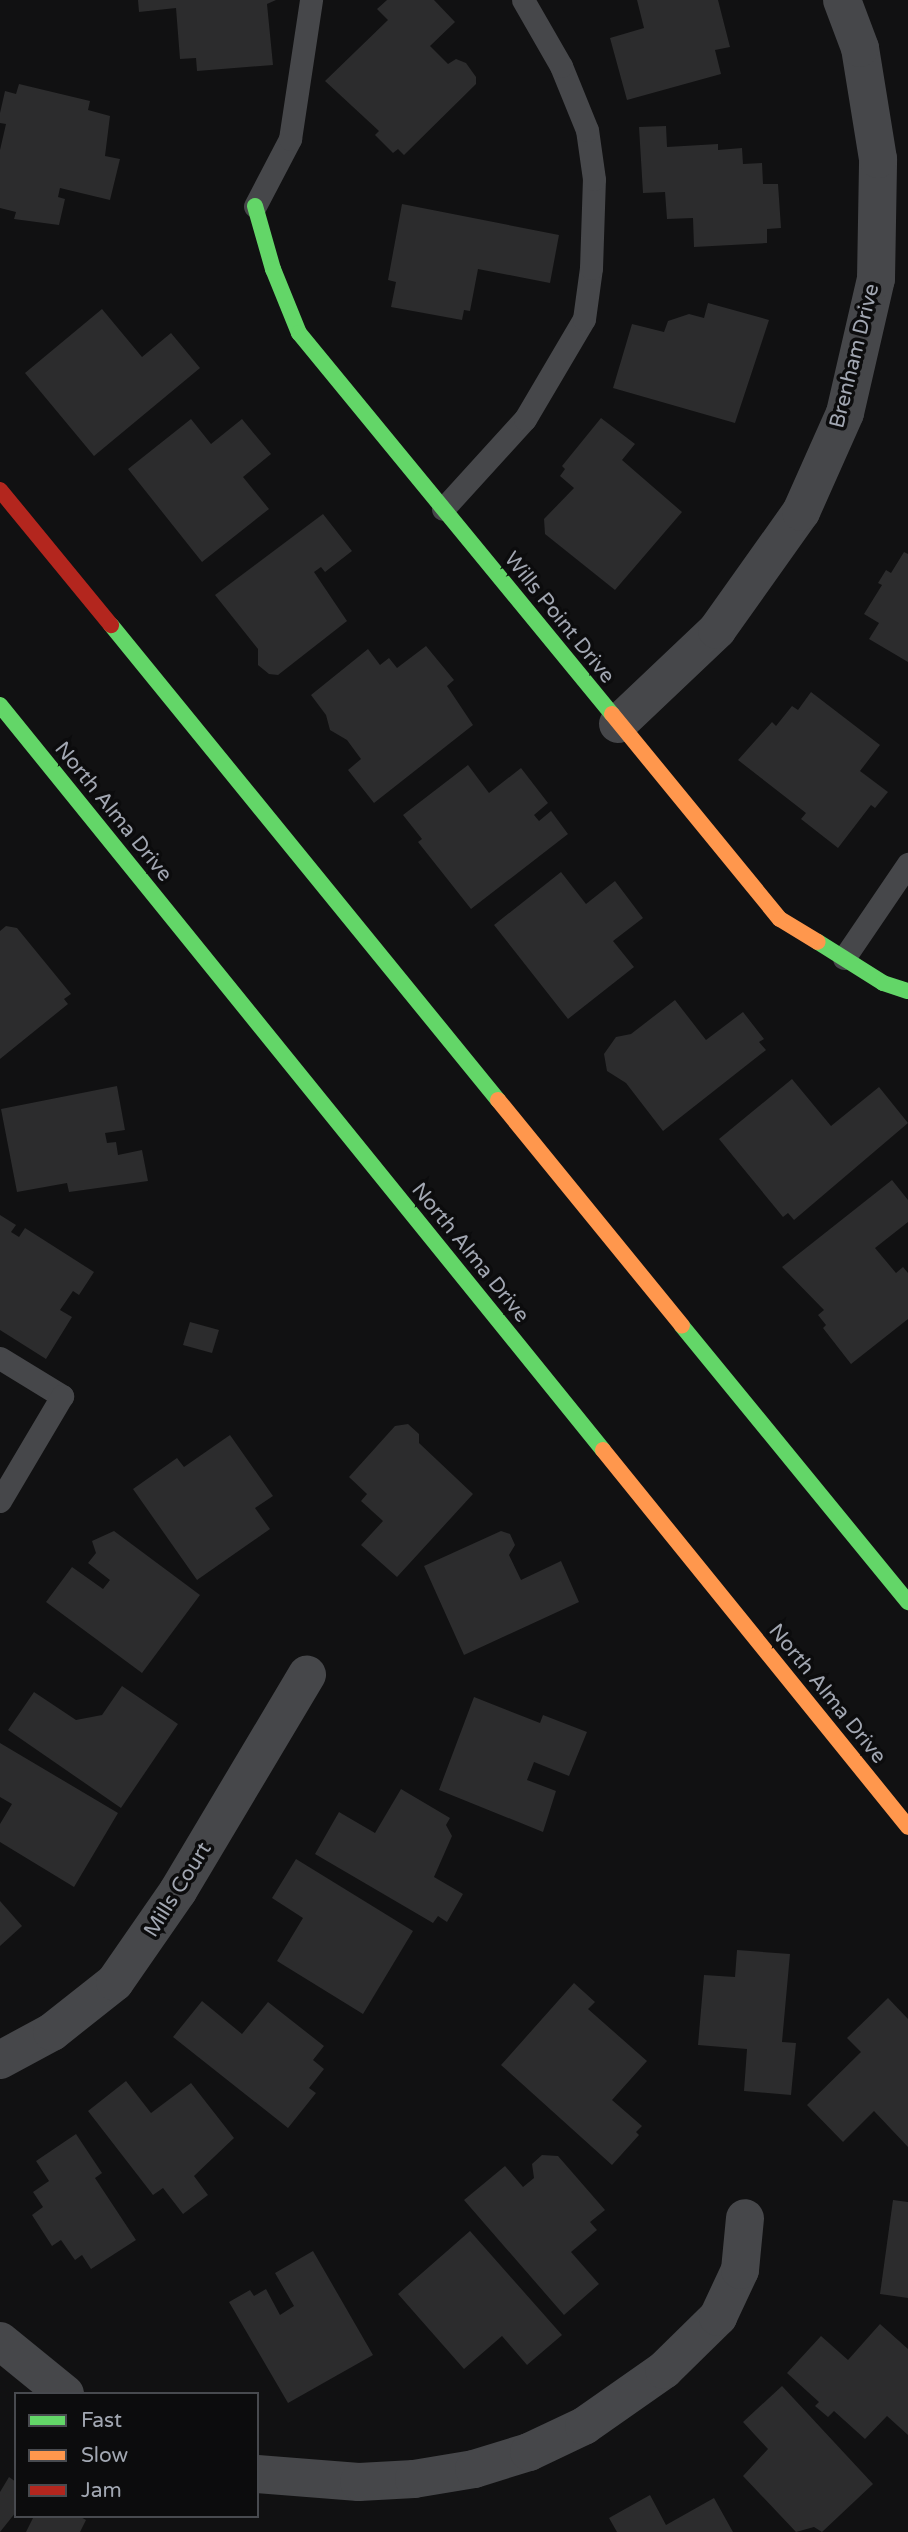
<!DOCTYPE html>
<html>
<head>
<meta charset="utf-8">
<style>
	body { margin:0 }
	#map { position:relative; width:908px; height:2532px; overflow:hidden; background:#111112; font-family:"Varela Round",sans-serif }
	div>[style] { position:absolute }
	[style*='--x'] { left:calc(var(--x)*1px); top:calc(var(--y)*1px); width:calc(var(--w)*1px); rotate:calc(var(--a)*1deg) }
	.building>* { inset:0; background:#2c2c2d }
	.lane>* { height:23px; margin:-11.5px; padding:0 11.5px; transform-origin:11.5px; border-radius:11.5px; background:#46474a }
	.street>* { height:38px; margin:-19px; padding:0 19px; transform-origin:19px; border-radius:19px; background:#46474a }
	.fast>* { height:16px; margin:-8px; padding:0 8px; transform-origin:8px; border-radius:8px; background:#63d668 }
	.slow>* { height:16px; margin:-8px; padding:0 8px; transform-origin:8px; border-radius:8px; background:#ff974d }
	.jam>* { height:16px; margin:-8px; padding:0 8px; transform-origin:8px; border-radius:8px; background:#b3261e }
	span { translate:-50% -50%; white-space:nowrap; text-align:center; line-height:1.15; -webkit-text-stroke:7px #0c0c0d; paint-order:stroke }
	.street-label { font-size:21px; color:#a2a7b2 }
	.legend { position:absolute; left:14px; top:2392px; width:245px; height:126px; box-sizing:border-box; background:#0c0c0d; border:2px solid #484a4f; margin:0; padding:9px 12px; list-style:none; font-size:21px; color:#a2a7b2 }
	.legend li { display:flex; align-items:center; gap:14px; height:35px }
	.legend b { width:35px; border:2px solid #484a4f }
</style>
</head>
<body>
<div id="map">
	<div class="building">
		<div style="clip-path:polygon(138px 0,276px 0,267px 4px,273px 65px,197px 71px,196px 58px,180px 59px,176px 8px,139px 12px)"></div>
		<div style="clip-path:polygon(387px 0,434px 0,455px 22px,430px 46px,448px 64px,456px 59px,466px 63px,476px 77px,476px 84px,404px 155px,398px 149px,393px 153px,375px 135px,379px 131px,325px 81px,388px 20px,377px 9px)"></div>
		<div style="clip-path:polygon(637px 0,718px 0,730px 47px,715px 50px,721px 74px,627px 100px,610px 38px,644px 28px)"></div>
		<div style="clip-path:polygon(19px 84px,90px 101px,88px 110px,110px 116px,105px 156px,120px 159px,110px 200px,60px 188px,58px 197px,65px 199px,59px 225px,14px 219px,16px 212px,0 208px,0 150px,6px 124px,0 123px,0 113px,5px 91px,16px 94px)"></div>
		<div style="clip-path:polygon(666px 126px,667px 147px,718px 144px,718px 150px,742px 148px,743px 164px,762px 163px,763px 184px,778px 184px,781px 228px,767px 229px,767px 243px,694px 247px,693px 218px,667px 219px,665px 192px,643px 193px,639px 127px)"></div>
		<div style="clip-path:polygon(402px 204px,559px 235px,550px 283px,478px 269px,470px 311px,464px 310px,462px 320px,391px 307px,396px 282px,388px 280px)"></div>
		<div style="clip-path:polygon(708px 303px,769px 320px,735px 423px,613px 388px,632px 324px,664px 332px,668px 321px,689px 314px,704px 318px)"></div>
		<div style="clip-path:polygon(102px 309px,142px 357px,171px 333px,200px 368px,94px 456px,25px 373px)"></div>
		<div style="clip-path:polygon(601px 418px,635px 444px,622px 460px,682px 512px,615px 590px,545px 534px,544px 519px,574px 488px,560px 476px,565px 469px,562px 466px)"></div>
		<div style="clip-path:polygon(191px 419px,211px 444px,242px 419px,271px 454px,243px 477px,269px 509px,202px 562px,128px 469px)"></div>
		<div style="clip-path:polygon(323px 514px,352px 551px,325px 572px,321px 567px,314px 572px,347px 621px,278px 675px,269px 674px,258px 665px,258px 649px,215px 595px)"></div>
		<div style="clip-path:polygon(904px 552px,908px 554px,908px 662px,869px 639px,879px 623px,864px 614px,882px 585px,878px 583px,886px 570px,891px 573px)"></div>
		<div style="clip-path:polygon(426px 646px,454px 680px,447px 686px,473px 725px,374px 803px,348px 770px,361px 759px,347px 740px,330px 730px,326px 715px,311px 695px,368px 649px,380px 665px,389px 658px,397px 668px)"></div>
		<div style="clip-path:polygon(811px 692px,880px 745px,860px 771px,888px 792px,875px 808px,871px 805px,838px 848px,801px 819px,806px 813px,738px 760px,772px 722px,776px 726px,792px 706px,798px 710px)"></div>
		<div style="clip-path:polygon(468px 765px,489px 793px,521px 768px,548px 803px,534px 815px,539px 821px,551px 811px,568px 834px,471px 909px,418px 842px,422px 839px,403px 815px)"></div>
		<div style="clip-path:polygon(561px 872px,586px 904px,615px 881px,643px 918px,613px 941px,634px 967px,568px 1019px,494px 925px)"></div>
		<div style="clip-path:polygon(6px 926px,17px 928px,71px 994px,64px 999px,68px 1004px,0 1059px,0 931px)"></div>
		<div style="clip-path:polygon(675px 1000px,706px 1040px,743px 1012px,764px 1039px,759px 1042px,766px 1050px,663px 1131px,626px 1083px,607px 1071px,604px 1054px,616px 1037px,631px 1034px)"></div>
		<div style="clip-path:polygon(792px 1079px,831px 1126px,879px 1087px,908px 1123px,794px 1220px,788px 1213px,783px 1217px,719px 1139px)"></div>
		<div style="clip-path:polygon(117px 1086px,125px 1130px,105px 1133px,107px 1143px,116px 1142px,118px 1155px,142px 1150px,148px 1181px,69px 1192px,67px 1183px,17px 1192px,1px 1109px)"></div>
		<div style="clip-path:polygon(892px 1180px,908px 1200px,908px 1222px,875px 1248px,896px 1273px,903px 1267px,908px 1273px,908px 1319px,851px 1364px,823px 1328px,826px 1325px,818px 1315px,824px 1310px,782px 1267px)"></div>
		<div style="clip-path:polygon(0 1215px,16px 1225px,11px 1232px,19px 1237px,25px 1228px,94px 1272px,79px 1295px,73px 1291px,60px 1310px,72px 1317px,46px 1359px,0 1330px)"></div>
		<div style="clip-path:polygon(190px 1322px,219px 1330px,212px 1353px,183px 1345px)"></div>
		<div style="clip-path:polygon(408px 1424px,419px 1434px,419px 1443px,473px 1494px,397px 1577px,361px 1545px,383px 1521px,361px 1501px,367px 1494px,349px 1477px,395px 1426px)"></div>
		<div style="clip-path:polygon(230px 1435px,273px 1496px,255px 1508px,270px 1529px,197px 1580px,133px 1489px,177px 1458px,184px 1467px)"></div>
		<div style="clip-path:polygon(114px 1531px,200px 1595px,142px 1673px,46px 1602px,72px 1567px,103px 1589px,110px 1580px,88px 1563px,96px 1553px,92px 1541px)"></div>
		<div style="clip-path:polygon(501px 1531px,510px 1534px,515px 1545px,509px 1555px,521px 1580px,561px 1561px,579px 1602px,464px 1655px,424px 1566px)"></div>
		<div style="clip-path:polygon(122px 1686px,178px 1724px,121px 1808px,8px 1730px,34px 1692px,76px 1720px,102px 1715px)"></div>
		<div style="clip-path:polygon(474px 1697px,540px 1723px,543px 1715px,587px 1732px,569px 1776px,534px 1762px,527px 1780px,556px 1791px,543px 1832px,439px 1790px)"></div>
		<div style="clip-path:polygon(0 1743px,118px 1813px,74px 1887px,0 1842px,0 1824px,12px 1804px,0 1797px)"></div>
		<div style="clip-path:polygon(401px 1789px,450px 1818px,446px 1825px,452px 1836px,434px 1877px,463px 1894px,447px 1922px,438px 1916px,433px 1923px,315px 1854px,339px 1812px,375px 1833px)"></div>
		<div style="clip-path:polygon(296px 1859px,413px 1931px,363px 2014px,277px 1961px,303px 1918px,272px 1898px)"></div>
		<div style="clip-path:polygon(0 1901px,22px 1926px,0 1946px)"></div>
		<div style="clip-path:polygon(737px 1950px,790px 1954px,782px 2042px,796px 2043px,791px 2095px,744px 2091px,747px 2049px,698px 2045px,704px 1975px,735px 1977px)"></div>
		<div style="clip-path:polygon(574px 1983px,595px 2002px,588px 2009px,647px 2061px,612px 2100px,642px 2126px,636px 2132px,639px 2135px,612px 2165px,501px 2065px)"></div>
		<div style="clip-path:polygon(888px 1998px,908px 2019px,908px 2147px,874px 2111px,843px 2142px,807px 2105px,861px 2052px,847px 2038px)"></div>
		<div style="clip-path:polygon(202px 2001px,242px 2034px,268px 2002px,324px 2046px,313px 2060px,324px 2069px,309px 2088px,316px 2093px,288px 2128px,173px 2037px)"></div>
		<div style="clip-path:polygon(126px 2081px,151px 2113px,191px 2083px,234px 2138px,194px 2176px,208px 2195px,183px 2214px,163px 2188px,153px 2195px,88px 2111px)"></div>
		<div style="clip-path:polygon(76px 2134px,102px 2173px,95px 2178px,136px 2240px,91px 2269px,82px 2255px,75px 2260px,61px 2240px,52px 2246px,32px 2215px,43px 2207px,33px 2192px,49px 2181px,36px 2161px)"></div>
		<div style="clip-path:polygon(542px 2155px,558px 2156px,605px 2210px,590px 2222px,597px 2230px,571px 2252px,599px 2284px,564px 2315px,464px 2200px,505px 2166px,523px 2187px,534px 2178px,532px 2164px)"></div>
		<div style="clip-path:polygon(893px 2200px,908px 2202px,908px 2298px,880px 2294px)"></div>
		<div style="clip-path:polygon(470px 2231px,562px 2335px,527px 2365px,502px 2336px,464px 2369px,398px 2294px)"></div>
		<div style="clip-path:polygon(313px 2251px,373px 2355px,288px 2403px,229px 2302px,250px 2290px,254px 2296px,266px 2289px,280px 2315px,294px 2306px,275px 2273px)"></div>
		<div style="clip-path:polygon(880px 2324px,908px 2349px,908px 2435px,887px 2416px,865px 2439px,834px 2411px,828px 2417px,815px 2406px,819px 2402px,787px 2373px,821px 2336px,848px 2360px)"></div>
		<div style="clip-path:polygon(782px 2386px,873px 2484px,822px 2532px,814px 2527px,796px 2532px,743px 2476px,768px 2449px,743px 2422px)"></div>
		<div style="clip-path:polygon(9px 2477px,16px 2482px,16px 2512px,0 2532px,0 2492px)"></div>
		<div style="clip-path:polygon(650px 2495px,666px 2525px,714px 2498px,733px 2532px,617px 2532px,609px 2518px)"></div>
		<div style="clip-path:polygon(34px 2516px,79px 2516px,86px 2520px,80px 2532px,26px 2532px)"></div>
	</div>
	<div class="lane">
		<div style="--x:255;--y:206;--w:76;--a:-62.4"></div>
		<div style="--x:290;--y:139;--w:141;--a:-81.4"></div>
		<div style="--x:443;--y:509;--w:122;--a:-47.7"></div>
		<div style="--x:525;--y:419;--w:116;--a:-59.5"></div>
		<div style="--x:584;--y:319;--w:51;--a:-82.2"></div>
		<div style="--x:591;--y:268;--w:89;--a:-88.1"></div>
		<div style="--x:594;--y:179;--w:49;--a:-98.1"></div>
		<div style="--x:587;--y:130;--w:69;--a:-112.1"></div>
		<div style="--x:561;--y:66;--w:76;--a:-119.9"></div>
		<div style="--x:844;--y:958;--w:114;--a:-55.8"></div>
		<div style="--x:0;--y:1358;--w:73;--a:31.5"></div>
		<div style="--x:62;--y:1396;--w:122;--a:120.6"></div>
	</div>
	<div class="street">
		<div style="--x:618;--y:724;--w:137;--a:-43.5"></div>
		<div style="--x:717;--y:630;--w:145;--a:-54.6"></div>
		<div style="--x:801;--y:512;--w:108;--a:-66"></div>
		<div style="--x:845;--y:413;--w:138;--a:-77"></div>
		<div style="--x:876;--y:279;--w:120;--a:-89"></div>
		<div style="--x:878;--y:159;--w:112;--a:-99.2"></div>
		<div style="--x:860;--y:48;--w:51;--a:-110.6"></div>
		<div style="--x:0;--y:2060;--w:59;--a:-28.3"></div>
		<div style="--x:52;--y:2032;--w:80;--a:-38.4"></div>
		<div style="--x:115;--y:1982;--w:111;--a:-55.3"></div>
		<div style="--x:178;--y:1891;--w:252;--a:-59.2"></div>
		<div style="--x:0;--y:2341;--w:84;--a:39.2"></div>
		<div style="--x:257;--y:2474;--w:102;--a:4.5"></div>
		<div style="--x:359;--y:2482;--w:55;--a:-3.1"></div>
		<div style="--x:414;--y:2479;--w:61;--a:-9.5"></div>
		<div style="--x:474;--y:2469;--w:58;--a:-17.2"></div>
		<div style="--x:529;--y:2452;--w:61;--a:-25.3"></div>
		<div style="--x:584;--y:2426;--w:98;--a:-35"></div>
		<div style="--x:664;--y:2370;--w:76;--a:-44.5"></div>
		<div style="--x:718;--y:2317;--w:52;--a:-64.9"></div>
		<div style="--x:740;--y:2270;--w:52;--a:-84.5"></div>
	</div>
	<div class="fast">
		<div style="--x:255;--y:206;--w:66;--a:74.1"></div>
		<div style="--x:273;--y:269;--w:69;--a:67.9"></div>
		<div style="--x:299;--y:333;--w:493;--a:50.6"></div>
		<div style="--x:111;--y:625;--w:613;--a:50.83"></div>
		<div style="--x:0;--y:705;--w:958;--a:51.01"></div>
		<div style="--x:818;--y:942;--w:77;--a:32.2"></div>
		<div style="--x:883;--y:983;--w:26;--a:18"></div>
		<div style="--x:682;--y:1326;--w:357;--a:50.7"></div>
	</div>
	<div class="slow">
		<div style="--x:612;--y:714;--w:265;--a:50.7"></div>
		<div style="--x:780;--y:919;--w:44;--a:31.2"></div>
		<div style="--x:498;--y:1100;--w:291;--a:50.8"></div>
		<div style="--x:603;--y:1450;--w:485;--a:51"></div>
	</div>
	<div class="jam">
		<div style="--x:0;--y:490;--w:175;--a:50.6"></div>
	</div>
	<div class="street-label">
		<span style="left:855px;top:356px;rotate:-76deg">Brenham Drive</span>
		<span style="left:559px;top:618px;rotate:51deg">Wills Point Drive</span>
		<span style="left:113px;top:812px;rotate:51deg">North Alma Drive</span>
		<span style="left:470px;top:1253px;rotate:51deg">North Alma Drive</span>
		<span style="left:827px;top:1694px;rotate:51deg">North Alma Drive</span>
		<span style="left:178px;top:1890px;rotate:-58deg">Mills Court</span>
	</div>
	<ul class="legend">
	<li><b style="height:9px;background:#63d668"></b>Fast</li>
	<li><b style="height:9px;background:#ff974d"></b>Slow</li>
	<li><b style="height:9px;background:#b3261e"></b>Jam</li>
	</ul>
</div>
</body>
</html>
